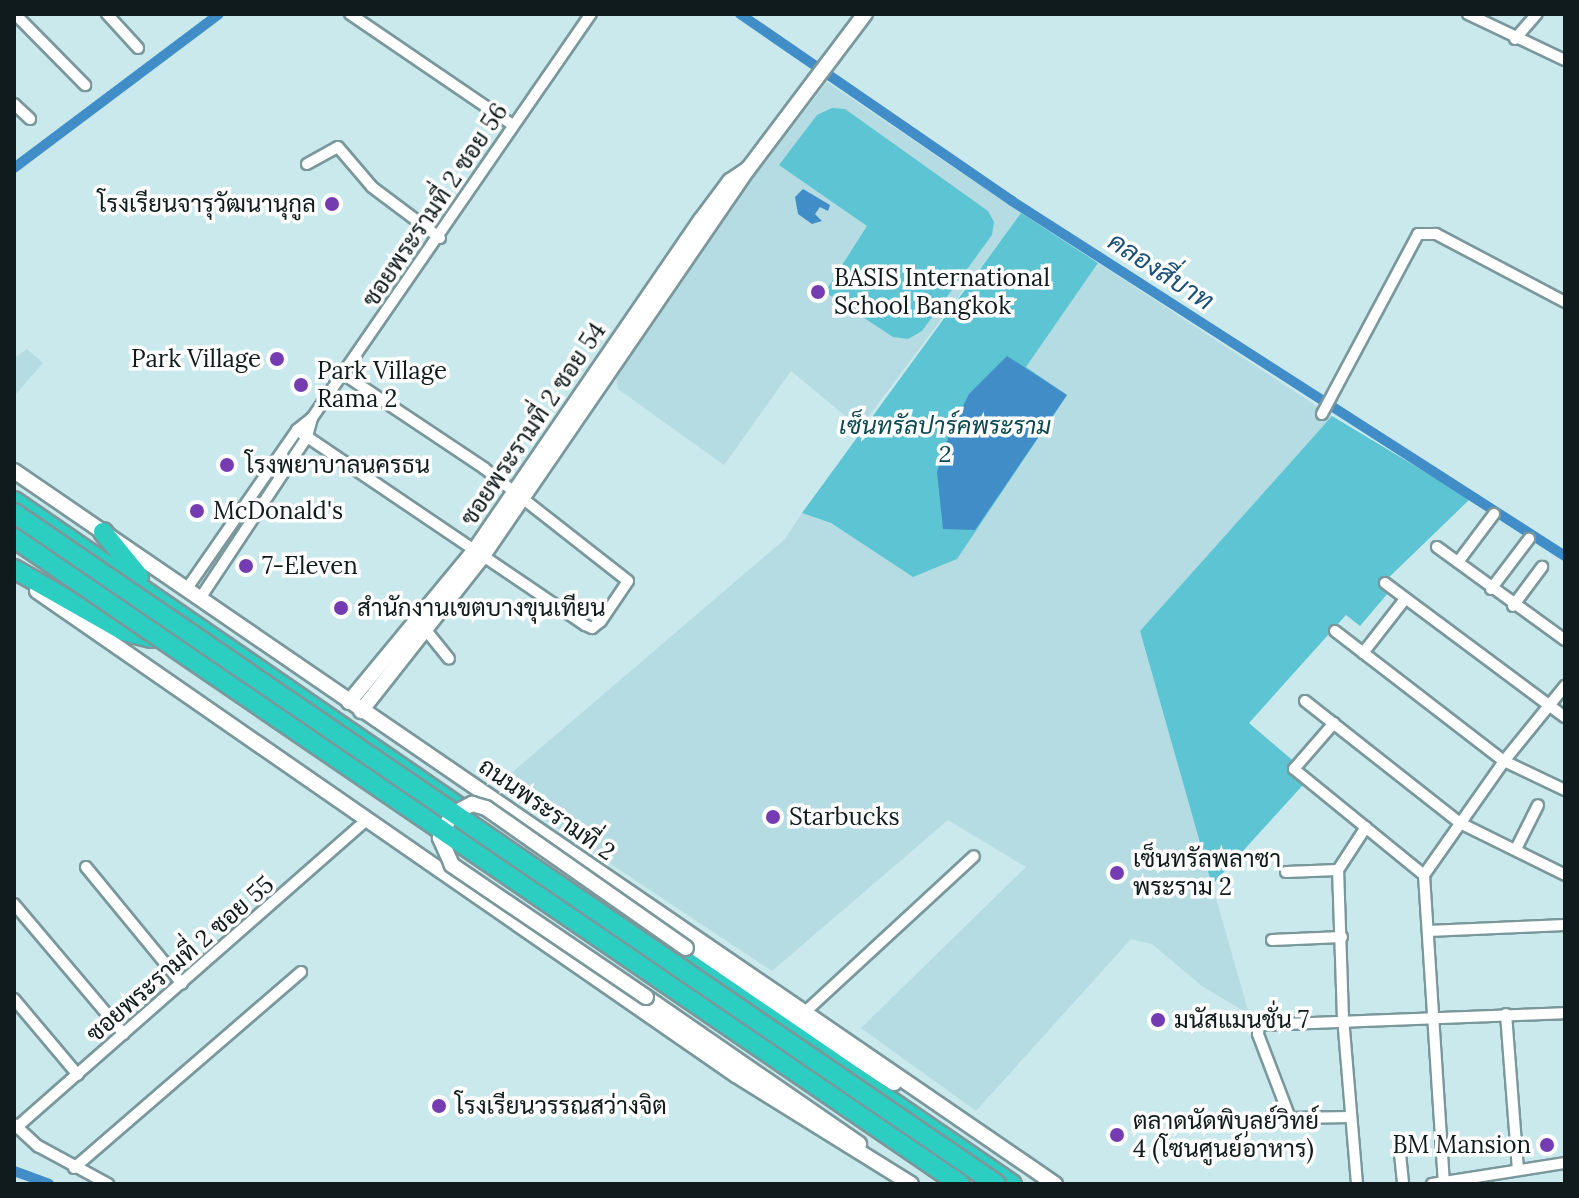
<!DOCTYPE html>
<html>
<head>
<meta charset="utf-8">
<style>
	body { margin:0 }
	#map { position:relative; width:1579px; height:1198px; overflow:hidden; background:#c9e9ed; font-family:Lora,Sarabun,serif }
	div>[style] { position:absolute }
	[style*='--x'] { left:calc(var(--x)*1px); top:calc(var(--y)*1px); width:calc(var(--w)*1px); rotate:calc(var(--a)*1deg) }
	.built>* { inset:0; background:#b4dce2 }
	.green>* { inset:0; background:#5cc4d2 }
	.water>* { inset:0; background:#418dc8 }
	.canal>* { height:10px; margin:-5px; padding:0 5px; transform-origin:5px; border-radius:5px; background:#418dc8 }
	.roads { filter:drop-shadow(2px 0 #7a989c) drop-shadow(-2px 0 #7a989c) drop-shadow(0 2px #7a989c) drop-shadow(0 -2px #7a989c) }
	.street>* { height:10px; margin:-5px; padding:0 5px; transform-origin:5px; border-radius:5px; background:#fff }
	.secondary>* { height:14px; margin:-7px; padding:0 7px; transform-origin:7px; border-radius:7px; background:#fff }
	.highway>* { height:18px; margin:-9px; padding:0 9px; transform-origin:9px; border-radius:9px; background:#2dcec2 }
	.bridges { filter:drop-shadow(2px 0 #7a989c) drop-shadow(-2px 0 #7a989c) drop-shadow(0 2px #7a989c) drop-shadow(0 -2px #7a989c) }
	.secondary-bridge>* { height:14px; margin:-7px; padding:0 7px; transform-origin:7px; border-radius:7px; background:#fff }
	.highway-bridge>* { height:18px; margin:-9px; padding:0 9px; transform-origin:9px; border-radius:9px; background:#2dcec2 }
	.dots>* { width:22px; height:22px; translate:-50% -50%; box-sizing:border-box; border:4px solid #fff; border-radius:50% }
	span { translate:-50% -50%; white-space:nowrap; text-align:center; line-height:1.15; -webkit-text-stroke:7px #fff; paint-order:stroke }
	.poi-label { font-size:24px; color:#0f1b1c }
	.right { translate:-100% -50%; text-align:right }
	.left { translate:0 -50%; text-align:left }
	.street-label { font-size:24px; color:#0f1b1c }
	.park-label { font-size:24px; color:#0b484f; font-style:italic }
	.water-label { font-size:26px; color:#195078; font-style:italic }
	.frame { position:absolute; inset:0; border:16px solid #0f1b1c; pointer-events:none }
</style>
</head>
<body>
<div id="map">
	<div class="built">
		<div style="clip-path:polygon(827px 82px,1021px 213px,860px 428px,791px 371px,724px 465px,618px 389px,616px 377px,750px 181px)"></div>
		<div style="clip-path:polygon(1098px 263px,1332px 416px,1140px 631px,1249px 1014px,1202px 986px,1152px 944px,1131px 939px,976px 1111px,861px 1028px,1026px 867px,948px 820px,772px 971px,495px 787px,785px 539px,802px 513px,831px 523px,913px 577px,957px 559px,975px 530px,1026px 367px)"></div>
		<div style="clip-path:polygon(27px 349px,43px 363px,14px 396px,14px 358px)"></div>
	</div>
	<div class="green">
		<div style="clip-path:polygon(832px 108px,845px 109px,988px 211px,994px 222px,992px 235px,922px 331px,908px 339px,893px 337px,825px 292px,867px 226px,779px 165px,817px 115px)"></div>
		<div style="clip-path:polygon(1021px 213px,1098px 263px,1026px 367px,1067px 395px,957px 559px,913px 577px,831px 523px,802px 513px)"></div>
		<div style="clip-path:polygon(1332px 416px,1470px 499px,1380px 586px,1388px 593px,1360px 626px,1346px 615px,1249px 723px,1311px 776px,1212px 885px,1140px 631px)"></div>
	</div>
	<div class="water">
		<div style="clip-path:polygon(803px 189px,830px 205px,828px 211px,820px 207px,815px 214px,822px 221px,812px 224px,798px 214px,795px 197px)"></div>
		<div style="clip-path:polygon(1007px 356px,1067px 395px,975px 530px,943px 529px,937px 472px,950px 432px,969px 394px)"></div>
	</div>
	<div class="canal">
		<div style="--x:740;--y:14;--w:330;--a:34.5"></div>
		<div style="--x:1012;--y:201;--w:657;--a:32.7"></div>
		<div style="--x:14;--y:168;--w:256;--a:-36.9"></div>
		<div style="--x:14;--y:1171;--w:37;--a:20"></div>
	</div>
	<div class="roads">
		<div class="street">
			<div style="--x:15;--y:14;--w:100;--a:45.4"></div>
			<div style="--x:107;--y:14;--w:46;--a:47.6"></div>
			<div style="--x:350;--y:14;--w:195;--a:34.3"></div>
			<div style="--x:1468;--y:14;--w:107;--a:25.4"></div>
			<div style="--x:1515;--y:39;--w:33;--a:-49"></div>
			<div style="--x:14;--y:104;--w:22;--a:43"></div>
			<div style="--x:307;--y:164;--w:35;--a:-29"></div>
			<div style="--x:338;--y:147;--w:52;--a:49.6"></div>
			<div style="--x:372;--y:187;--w:85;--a:36.9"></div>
			<div style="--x:1322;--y:414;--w:204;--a:-61.9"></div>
			<div style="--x:1418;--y:234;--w:18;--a:0"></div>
			<div style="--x:1436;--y:234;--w:146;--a:27.8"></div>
			<div style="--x:312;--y:418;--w:491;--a:-55.4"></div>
			<div style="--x:297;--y:430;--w:348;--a:34.1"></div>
			<div style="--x:585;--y:625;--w:8;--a:23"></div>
			<div style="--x:592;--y:628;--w:11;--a:-38"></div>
			<div style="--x:601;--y:621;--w:48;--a:-56"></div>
			<div style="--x:628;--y:581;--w:183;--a:-141.9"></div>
			<div style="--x:484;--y:468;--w:169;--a:-146.3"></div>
			<div style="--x:1437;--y:547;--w:158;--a:36"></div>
			<div style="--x:1458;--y:562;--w:60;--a:-53.1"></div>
			<div style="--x:1385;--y:583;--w:224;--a:36.7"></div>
			<div style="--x:188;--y:587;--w:191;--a:-55.2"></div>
			<div style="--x:297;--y:430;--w:19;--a:-39"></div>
			<div style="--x:312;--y:418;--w:20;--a:105"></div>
			<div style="--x:307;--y:437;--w:192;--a:123.5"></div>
			<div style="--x:1491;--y:589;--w:63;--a:-52.8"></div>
			<div style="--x:1513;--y:606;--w:49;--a:-53.4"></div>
			<div style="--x:425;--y:629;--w:38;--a:51"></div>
			<div style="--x:1335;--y:631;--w:213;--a:37.6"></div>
			<div style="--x:1504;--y:761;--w:68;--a:25.4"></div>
			<div style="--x:1363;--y:653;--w:68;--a:-52.1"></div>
			<div style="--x:1305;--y:701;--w:197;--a:38.2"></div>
			<div style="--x:1460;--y:823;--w:117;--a:26.3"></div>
			<div style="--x:1334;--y:723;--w:61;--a:131"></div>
			<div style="--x:1294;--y:769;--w:168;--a:39.2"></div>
			<div style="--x:1424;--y:875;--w:139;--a:-54.9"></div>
			<div style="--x:1504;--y:761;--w:97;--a:-50.9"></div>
			<div style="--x:1516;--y:849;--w:49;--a:-63.4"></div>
			<div style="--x:86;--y:867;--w:151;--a:50.6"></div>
			<div style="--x:1286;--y:872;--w:52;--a:-2.2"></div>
			<div style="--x:1424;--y:875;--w:310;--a:86.3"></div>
			<div style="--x:14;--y:904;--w:170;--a:49.8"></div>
			<div style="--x:1428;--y:931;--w:137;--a:-2.5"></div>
			<div style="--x:1272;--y:940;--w:70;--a:-2.5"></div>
			<div style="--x:14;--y:999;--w:99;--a:49.9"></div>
			<div style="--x:804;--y:1013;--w:231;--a:-42.7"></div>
			<div style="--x:1506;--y:1014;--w:156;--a:85.6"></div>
			<div style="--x:1351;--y:1117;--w:61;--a:179.1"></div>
			<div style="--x:1290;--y:1118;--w:90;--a:-110.9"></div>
			<div style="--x:1258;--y:1034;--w:9;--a:-84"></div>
			<div style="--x:1259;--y:1025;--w:306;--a:-2.2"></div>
			<div style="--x:14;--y:1124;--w:33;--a:43"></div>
			<div style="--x:38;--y:1146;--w:80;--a:28.5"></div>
			<div style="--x:17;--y:1127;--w:466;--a:-41.3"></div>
			<div style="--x:1400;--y:1154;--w:30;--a:84"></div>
			<div style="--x:74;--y:1168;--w:300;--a:-40.8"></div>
			<div style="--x:1357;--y:1184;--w:166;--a:-94.8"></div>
			<div style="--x:1343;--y:1019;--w:149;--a:-91.9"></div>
			<div style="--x:1338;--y:870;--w:51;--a:-56.9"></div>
			<div style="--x:1432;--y:1184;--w:135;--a:-9"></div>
		</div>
		<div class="secondary">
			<div style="--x:14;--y:471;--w:1262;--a:34.41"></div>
			<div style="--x:37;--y:591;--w:850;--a:34.7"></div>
			<div style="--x:736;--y:1075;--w:206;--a:31.9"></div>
			<div style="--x:349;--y:702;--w:196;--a:-50.4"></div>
			<div style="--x:474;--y:551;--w:401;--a:-55.6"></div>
			<div style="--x:701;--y:220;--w:49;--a:-53.4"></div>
			<div style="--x:730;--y:181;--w:18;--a:-34"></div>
			<div style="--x:361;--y:711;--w:196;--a:-51.8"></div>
			<div style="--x:482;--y:557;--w:470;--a:-55.6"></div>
			<div style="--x:748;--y:169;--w:194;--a:-53"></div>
			<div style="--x:686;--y:948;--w:248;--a:33"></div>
			<div style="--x:646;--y:997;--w:259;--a:34.6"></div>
		</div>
		<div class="highway">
			<div style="--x:14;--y:501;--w:545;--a:34.54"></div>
			<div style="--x:103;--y:532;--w:57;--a:50.7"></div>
			<div style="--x:14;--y:569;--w:125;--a:29.6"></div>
			<div style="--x:123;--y:631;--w:29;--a:14"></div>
			<div style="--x:686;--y:961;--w:395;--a:34.4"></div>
		</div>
	</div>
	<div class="bridges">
		<div class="secondary-bridge">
			<div style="--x:646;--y:997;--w:235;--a:-145.8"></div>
			<div style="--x:452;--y:865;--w:30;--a:-114"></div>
			<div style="--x:440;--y:838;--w:25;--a:-64"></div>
			<div style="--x:451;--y:815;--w:24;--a:-28"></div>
			<div style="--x:472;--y:804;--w:15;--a:16"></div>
			<div style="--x:486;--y:808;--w:244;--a:35"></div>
		</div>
		<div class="highway-bridge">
			<div style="--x:14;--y:513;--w:1189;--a:34.34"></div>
			<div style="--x:14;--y:538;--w:1146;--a:34.33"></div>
		</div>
	</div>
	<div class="dots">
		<div style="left:332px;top:204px;background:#753cb2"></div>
		<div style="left:818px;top:292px;background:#753cb2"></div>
		<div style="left:277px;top:359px;background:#753cb2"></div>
		<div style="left:301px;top:385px;background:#753cb2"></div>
		<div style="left:227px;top:465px;background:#753cb2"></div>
		<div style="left:197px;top:511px;background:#753cb2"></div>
		<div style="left:246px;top:566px;background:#753cb2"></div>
		<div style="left:341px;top:608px;background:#753cb2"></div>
		<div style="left:773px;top:817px;background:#753cb2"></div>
		<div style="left:1117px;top:873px;background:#753cb2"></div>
		<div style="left:1158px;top:1020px;background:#753cb2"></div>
		<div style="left:439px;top:1106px;background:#753cb2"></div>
		<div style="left:1117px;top:1135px;background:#753cb2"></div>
		<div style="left:1547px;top:1145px;background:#753cb2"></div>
	</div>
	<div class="poi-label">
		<span class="right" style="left:316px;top:204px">โรงเรียนจารุวัฒนานุกูล</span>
		<span class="left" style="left:834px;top:292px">BASIS International<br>School Bangkok</span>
		<span class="right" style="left:261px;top:359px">Park Village</span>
		<span class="left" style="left:317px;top:385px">Park Village<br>Rama 2</span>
		<span class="left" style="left:245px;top:465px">โรงพยาบาลนครธน</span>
		<span class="left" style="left:213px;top:511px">McDonald's</span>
		<span class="left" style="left:262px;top:566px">7-Eleven</span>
		<span class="left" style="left:357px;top:608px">สำนักงานเขตบางขุนเทียน</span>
		<span class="left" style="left:789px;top:817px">Starbucks</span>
		<span class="left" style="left:1133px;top:873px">เซ็นทรัลพลาซา<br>พระราม 2</span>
		<span class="left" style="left:1174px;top:1020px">มนัสแมนชั่น 7</span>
		<span class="left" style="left:455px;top:1106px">โรงเรียนวรรณสว่างจิต</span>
		<span class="left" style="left:1133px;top:1135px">ตลาดนัดพิบูลย์วิทย์<br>4 (โซนศูนย์อาหาร)</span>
		<span class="right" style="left:1531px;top:1145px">BM Mansion</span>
	</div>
	<div class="street-label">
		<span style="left:435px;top:205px;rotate:-56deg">ซอยพระรามที่ 2 ซอย 56</span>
		<span style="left:533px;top:424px;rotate:-56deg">ซอยพระรามที่ 2 ซอย 54</span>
		<span style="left:547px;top:809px;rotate:35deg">ถนนพระรามที่ 2</span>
		<span style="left:180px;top:959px;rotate:-41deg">ซอยพระรามที่ 2 ซอย 55</span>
	</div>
	<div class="park-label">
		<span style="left:945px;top:440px">เซ็นทรัลปาร์คพระราม<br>2</span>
	</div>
	<div class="water-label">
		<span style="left:1161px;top:271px;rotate:33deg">คลองสี่บาท</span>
	</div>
	<div class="frame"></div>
</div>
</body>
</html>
